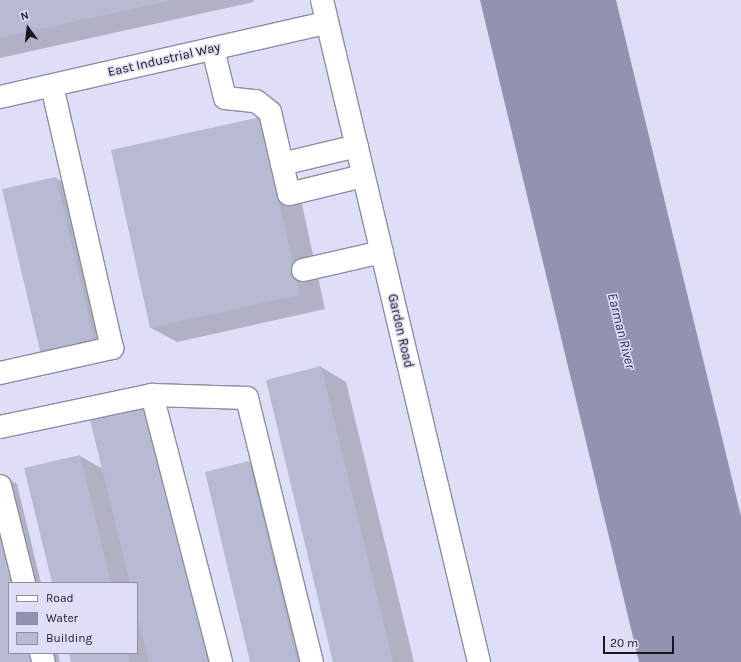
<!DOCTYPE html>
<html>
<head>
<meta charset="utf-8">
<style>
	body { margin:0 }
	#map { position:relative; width:741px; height:662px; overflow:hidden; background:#dedef8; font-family:Karla,sans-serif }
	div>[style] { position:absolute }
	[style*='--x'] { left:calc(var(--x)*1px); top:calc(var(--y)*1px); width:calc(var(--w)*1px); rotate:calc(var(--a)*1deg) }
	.water>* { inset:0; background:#9293b0 }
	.shadow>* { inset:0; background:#0003 }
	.building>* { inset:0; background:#b8b9d2 }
	.roads { filter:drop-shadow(1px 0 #8c8ca4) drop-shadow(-1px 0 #8c8ca4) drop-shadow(0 1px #8c8ca4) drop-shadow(0 -1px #8c8ca4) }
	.minor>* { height:22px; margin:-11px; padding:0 11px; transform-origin:11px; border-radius:11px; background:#fff }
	span { translate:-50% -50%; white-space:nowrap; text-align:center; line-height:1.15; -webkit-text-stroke:3px #dedef8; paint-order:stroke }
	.street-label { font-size:13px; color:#171720 }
	.water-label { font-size:14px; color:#2c2852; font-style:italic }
	.legend { position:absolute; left:8px; top:582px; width:130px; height:72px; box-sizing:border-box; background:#dedef8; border:1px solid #8e8ea2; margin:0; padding:5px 7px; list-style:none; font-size:12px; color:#171720 }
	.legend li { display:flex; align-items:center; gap:8px; height:20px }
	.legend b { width:20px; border:1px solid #8e8ea2 }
	.north { position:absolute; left:8px; top:8px; width:40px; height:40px; -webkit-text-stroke:3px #dedef8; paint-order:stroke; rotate:345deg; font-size:11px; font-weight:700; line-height:16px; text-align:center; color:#171720 }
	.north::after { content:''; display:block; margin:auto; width:14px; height:18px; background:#171720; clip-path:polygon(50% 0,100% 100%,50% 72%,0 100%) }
	.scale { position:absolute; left:603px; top:636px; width:71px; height:18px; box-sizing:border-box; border:2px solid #171720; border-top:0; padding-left:5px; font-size:12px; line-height:14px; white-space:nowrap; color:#171720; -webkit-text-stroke:3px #dedef8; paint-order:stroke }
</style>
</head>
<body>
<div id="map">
	<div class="water">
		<div style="clip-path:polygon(480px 0,616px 0,741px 516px,741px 662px,639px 662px)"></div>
	</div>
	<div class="shadow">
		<div style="clip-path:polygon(0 0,253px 0,254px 2px,0 58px)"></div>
		<div style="clip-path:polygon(286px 132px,325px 309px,177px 342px,151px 328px,112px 151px)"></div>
		<div style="clip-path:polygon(56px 178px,82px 192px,120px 357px,67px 369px,4px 190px)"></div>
		<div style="clip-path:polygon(321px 367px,346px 382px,414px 662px,335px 662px)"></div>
		<div style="clip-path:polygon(146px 408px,171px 422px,229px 662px,72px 662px,70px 653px,137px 653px,137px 583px,53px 583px,80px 456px,103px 469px)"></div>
		<div style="clip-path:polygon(249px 462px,275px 477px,318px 662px,251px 662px)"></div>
		<div style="clip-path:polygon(0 474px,17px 484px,41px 583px,9px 583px,9px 653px,58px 653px,60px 662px,0 662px)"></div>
	</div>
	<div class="building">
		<div style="clip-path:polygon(0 0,169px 0,169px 1px,0 38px)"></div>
		<div style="clip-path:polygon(260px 117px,300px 295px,150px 328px,111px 150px)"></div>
		<div style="clip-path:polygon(56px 177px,95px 343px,41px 355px,2px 189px)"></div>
		<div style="clip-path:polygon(321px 366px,393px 662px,333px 662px,266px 380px)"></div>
		<div style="clip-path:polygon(146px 407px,208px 662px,149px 662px,137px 614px,137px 583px,130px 583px,90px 420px)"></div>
		<div style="clip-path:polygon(80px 455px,111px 583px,52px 583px,24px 468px)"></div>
		<div style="clip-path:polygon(249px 461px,297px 662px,250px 662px,205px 472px)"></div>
		<div style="clip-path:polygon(0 505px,19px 583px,9px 583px,9px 653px,36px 653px,38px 662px,0 662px)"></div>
		<div style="clip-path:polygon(69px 653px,127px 653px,130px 662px,71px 662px)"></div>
	</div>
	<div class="roads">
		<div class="minor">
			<div style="--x:322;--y:0;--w:680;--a:76.66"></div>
			<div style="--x:213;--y:49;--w:50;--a:76.2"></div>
			<div style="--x:225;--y:98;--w:31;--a:6"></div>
			<div style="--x:256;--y:101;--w:18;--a:38"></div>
			<div style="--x:270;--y:112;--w:84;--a:77"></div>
			<div style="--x:289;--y:194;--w:76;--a:-13.7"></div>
			<div style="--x:0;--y:97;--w:335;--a:-12.8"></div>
			<div style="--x:282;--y:164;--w:77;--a:-13.5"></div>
			<div style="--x:303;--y:270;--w:81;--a:-12.8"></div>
			<div style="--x:0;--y:373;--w:115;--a:-12.6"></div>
			<div style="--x:112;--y:348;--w:269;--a:-102.9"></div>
			<div style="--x:152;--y:395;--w:276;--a:75.5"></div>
			<div style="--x:0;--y:427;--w:155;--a:-11.9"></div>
			<div style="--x:152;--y:395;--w:95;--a:1.8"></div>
			<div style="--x:247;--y:398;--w:272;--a:76.2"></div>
			<div style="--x:0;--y:486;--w:100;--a:76.1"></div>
			<div style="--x:41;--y:653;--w:9;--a:72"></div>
		</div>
	</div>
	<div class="street-label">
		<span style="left:164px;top:60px;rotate:-13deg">East Industrial Way</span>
		<span style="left:400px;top:331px;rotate:77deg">Garden Road</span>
	</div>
	<div class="water-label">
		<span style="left:621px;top:331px;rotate:76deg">Earman River</span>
	</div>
	<ul class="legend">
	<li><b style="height:5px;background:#fff"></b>Road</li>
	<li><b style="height:11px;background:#9293b0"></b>Water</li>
	<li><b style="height:11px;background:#b8b9d2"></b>Building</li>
	</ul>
	<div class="north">N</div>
	<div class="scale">20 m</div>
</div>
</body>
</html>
